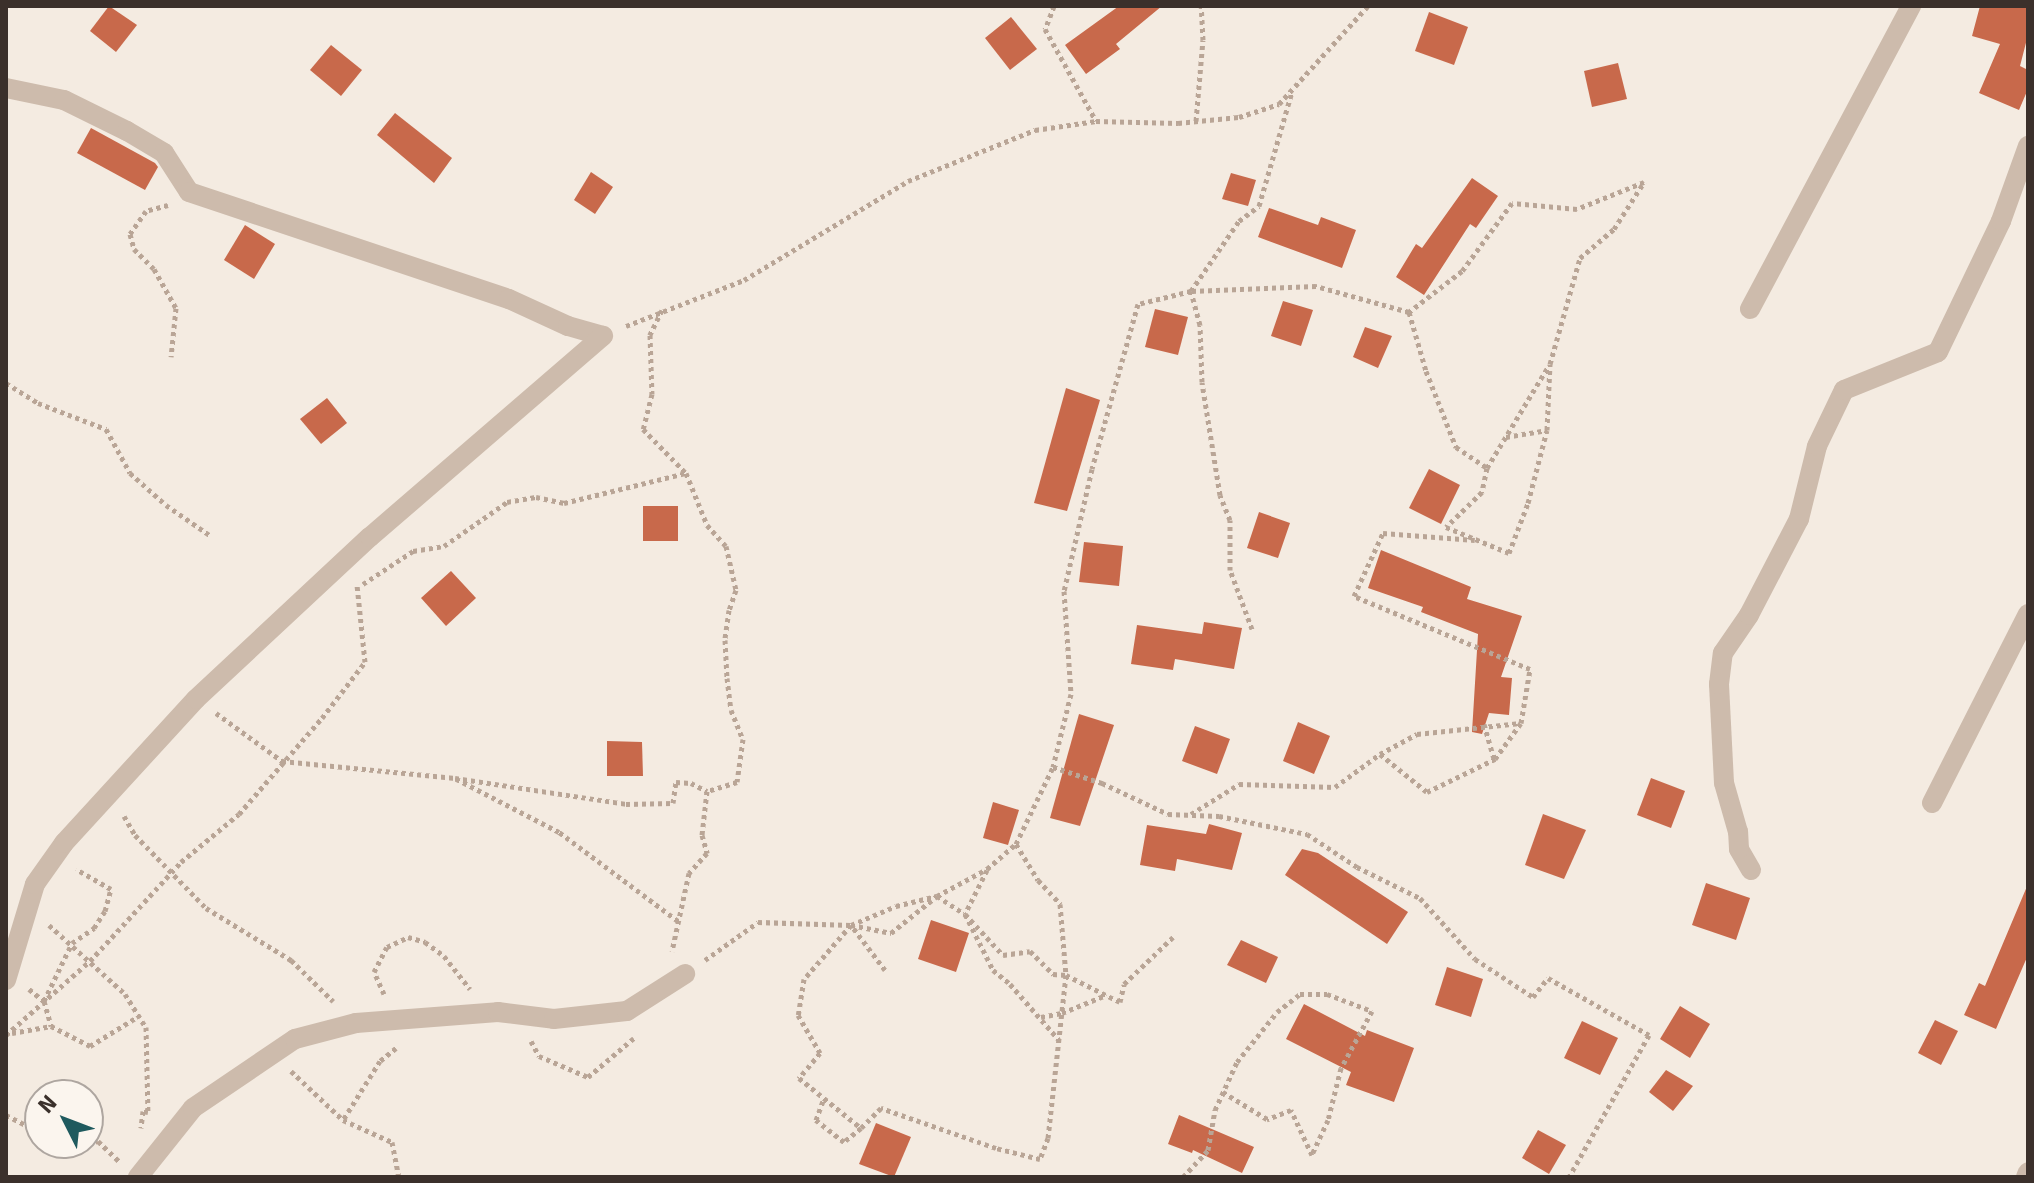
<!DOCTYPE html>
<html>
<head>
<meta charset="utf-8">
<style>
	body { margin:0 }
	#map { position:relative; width:2034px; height:1183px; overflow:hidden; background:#f4ebe1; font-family:Signika,sans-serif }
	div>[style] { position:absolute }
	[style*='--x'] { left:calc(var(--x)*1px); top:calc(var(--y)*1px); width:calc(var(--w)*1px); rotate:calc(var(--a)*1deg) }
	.building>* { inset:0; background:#c8694b }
	.path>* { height:5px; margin-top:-2.5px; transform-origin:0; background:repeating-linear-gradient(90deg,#b9a596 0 4px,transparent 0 8px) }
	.minor>* { height:20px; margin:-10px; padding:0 10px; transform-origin:10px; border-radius:10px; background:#cdbbac }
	span { translate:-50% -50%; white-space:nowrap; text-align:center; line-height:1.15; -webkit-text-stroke:8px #fbf5ee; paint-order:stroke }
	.frame { position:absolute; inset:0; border:8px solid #3b302b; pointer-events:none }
	.north { position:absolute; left:24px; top:1079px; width:80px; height:80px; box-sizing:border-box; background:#fbf5ee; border:2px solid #aea6a0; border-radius:50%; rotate:312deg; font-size:22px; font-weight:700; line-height:32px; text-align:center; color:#3b302b }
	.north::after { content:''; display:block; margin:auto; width:28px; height:36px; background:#1f5a5e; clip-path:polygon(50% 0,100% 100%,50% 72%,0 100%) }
</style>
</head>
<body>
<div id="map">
	<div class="building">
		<div style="clip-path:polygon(109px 6px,137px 25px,116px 52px,90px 31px)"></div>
		<div style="clip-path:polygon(1119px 6px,1162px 6px,1116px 44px,1120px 49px,1086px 74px,1065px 45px)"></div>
		<div style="clip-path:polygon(1980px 6px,2028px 6px,2028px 35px,2020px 66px,2028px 70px,2028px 89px,2019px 110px,1979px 93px,2000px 44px,1972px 36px)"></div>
		<div style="clip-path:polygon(1429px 12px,1468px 27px,1454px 65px,1415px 51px)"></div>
		<div style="clip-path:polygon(1011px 17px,1037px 49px,1010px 70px,985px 38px)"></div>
		<div style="clip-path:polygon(331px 45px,362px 70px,341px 96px,310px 70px)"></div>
		<div style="clip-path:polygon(1618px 63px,1627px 99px,1592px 107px,1584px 71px)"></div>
		<div style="clip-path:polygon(395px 113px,452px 158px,434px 183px,377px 135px)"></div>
		<div style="clip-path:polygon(91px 128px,155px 163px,158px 167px,145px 190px,77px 153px)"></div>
		<div style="clip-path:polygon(591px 172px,613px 187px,595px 214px,574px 200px)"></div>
		<div style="clip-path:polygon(1231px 173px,1256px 180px,1248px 206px,1222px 199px)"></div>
		<div style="clip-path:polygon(1472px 178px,1498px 196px,1476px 228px,1470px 224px,1424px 295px,1396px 277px,1416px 244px,1422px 248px)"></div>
		<div style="clip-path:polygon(1269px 208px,1318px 225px,1321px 217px,1356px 230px,1342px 268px,1258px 237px)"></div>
		<div style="clip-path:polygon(245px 225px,275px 244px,254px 279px,224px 260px)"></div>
		<div style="clip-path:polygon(1283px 301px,1313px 310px,1301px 346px,1271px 336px)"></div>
		<div style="clip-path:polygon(1155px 309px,1188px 317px,1178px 355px,1145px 347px)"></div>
		<div style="clip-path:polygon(1365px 327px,1392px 336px,1378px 368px,1353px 357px)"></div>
		<div style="clip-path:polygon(1066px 388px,1100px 400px,1067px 511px,1034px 503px)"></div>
		<div style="clip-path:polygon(327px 398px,347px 423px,321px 444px,300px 419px)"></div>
		<div style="clip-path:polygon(1429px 469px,1460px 485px,1441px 524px,1409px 508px)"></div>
		<div style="clip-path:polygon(643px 506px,678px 506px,678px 541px,643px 541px)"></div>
		<div style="clip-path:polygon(1259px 512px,1290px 523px,1278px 558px,1247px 548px)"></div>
		<div style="clip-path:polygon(1084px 542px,1123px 546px,1119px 586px,1079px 582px)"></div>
		<div style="clip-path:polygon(1381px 550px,1471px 587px,1467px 599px,1522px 616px,1501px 677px,1512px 678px,1509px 715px,1489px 713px,1482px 734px,1472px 732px,1478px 634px,1421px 612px,1423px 607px,1368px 588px)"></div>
		<div style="clip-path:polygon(451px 571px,476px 598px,446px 626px,421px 598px)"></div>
		<div style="clip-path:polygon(1204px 622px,1242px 628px,1234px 669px,1175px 659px,1173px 670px,1131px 664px,1137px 625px,1202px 634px)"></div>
		<div style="clip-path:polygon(1079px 714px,1114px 725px,1080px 826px,1050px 818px)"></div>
		<div style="clip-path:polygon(1298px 722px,1330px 736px,1314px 774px,1283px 761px)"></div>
		<div style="clip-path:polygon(1195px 726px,1230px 739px,1217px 774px,1182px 761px)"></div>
		<div style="clip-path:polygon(607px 741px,642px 742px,643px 776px,607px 776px)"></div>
		<div style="clip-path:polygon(1651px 778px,1685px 791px,1671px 828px,1637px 815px)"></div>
		<div style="clip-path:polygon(993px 802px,1019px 810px,1008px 845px,983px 838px)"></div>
		<div style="clip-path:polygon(1543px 814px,1586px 830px,1564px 879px,1525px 865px)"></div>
		<div style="clip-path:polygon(1209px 824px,1242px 833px,1232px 870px,1177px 859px,1175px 871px,1140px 865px,1147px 825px,1206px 834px)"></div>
		<div style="clip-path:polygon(1302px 849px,1318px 853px,1408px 912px,1387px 944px,1285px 875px)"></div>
		<div style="clip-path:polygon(1706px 883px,1750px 898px,1736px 940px,1692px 925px)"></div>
		<div style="clip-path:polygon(2028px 884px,2028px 955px,1996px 1029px,1964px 1015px,1979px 983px,1985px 986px)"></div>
		<div style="clip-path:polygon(931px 920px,969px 933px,956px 972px,918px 959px)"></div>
		<div style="clip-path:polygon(1241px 940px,1278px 957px,1266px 983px,1227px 965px)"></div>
		<div style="clip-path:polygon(1447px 967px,1483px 979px,1471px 1017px,1435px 1005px)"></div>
		<div style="clip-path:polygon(1304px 1004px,1365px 1036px,1367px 1030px,1414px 1048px,1394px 1102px,1346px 1085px,1351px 1072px,1286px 1039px)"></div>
		<div style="clip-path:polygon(1680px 1006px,1710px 1024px,1690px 1058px,1660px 1039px)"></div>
		<div style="clip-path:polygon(1935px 1020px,1958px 1031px,1941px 1065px,1918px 1053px)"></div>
		<div style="clip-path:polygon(1582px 1021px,1618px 1038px,1600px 1075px,1564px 1058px)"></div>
		<div style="clip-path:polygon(1666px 1070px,1693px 1086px,1673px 1111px,1649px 1092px)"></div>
		<div style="clip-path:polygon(1179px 1115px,1254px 1147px,1242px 1173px,1193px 1150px,1192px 1153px,1168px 1144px)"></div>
		<div style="clip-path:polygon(876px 1123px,911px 1137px,894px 1177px,859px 1164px)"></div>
		<div style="clip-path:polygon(1538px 1130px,1566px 1145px,1549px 1174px,1522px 1158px)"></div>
	</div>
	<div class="path">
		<div style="--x:1054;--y:6;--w:25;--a:111"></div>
		<div style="--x:1045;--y:29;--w:105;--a:61"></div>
		<div style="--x:1196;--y:121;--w:81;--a:-85.1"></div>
		<div style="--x:1203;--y:40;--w:34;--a:-93"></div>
		<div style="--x:168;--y:205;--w:23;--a:165"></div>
		<div style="--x:146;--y:211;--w:28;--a:125"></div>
		<div style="--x:130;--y:234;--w:16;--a:75"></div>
		<div style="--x:134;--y:249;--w:28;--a:45"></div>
		<div style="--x:154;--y:269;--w:45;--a:60.6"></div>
		<div style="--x:176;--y:308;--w:49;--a:95.8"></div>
		<div style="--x:662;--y:310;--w:28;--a:116"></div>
		<div style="--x:650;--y:335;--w:59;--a:88.1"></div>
		<div style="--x:652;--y:394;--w:36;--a:104"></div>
		<div style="--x:643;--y:429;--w:62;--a:45.7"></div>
		<div style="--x:686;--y:473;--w:56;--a:68"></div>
		<div style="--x:707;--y:525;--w:28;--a:48"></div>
		<div style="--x:726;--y:546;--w:45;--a:77.2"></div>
		<div style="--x:736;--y:590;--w:21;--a:109"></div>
		<div style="--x:729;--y:610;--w:30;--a:98"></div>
		<div style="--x:725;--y:640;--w:38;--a:87"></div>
		<div style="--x:727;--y:678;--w:32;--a:83"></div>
		<div style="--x:731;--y:710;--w:31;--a:68"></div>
		<div style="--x:743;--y:739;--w:43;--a:97.9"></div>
		<div style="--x:737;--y:782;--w:31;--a:163"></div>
		<div style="--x:707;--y:791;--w:44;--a:96.5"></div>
		<div style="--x:702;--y:835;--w:19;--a:74"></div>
		<div style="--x:707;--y:853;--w:27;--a:132"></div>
		<div style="--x:689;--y:873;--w:80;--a:102.3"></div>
		<div style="--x:1409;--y:312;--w:61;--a:73.9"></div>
		<div style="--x:1426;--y:371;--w:82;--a:68.5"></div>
		<div style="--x:1456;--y:447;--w:37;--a:34"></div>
		<div style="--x:1487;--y:468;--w:25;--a:102"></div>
		<div style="--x:1482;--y:492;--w:50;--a:135.8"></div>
		<div style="--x:1446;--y:527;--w:68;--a:22.4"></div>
		<div style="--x:1509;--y:553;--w:53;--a:-69.2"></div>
		<div style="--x:1528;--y:503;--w:75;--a:-75.4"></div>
		<div style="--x:1547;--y:430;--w:66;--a:-87.4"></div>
		<div style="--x:1550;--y:364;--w:110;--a:-74.2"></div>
		<div style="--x:1580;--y:258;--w:45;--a:-40.5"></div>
		<div style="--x:1614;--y:229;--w:56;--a:-57.4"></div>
		<div style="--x:1644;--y:182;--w:72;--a:158.1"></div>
		<div style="--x:1577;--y:209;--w:65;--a:-174.7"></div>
		<div style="--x:1512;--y:203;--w:84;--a:126.3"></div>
		<div style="--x:1462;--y:271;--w:67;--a:142.3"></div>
		<div style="--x:1409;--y:312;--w:97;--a:-164.4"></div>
		<div style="--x:1316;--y:286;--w:125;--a:177.7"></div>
		<div style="--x:1191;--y:291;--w:55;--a:166.2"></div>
		<div style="--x:1138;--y:304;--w:171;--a:105.6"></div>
		<div style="--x:1092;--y:469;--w:125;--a:102.9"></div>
		<div style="--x:1064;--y:591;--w:103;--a:86.1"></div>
		<div style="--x:1071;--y:694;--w:75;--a:103.9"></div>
		<div style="--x:1053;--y:767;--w:52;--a:18.1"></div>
		<div style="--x:1102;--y:783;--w:73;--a:25.2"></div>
		<div style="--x:1168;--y:814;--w:51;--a:2.2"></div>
		<div style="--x:1219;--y:816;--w:90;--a:11.6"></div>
		<div style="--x:1307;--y:834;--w:60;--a:33.4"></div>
		<div style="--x:1357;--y:867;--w:70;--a:26.2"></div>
		<div style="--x:1420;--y:898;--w:82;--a:48"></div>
		<div style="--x:1475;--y:959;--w:69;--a:33.2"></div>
		<div style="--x:1533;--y:997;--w:24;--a:-52"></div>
		<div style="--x:1548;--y:978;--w:116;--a:29.4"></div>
		<div style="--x:1649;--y:1035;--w:163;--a:119.4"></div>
		<div style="--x:626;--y:326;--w:127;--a:-21.3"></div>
		<div style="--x:744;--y:280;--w:192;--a:-31.1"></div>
		<div style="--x:908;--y:181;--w:137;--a:-21.9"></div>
		<div style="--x:1035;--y:130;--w:62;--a:-8.4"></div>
		<div style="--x:1096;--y:121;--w:82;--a:1.4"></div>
		<div style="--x:1178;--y:123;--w:61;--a:-5.6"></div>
		<div style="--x:1239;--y:117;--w:42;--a:-18"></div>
		<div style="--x:1279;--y:104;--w:132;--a:-47.8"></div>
		<div style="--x:6;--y:383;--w:38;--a:32"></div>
		<div style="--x:38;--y:403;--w:73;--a:20.9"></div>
		<div style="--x:106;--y:429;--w:50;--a:61.4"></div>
		<div style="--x:130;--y:473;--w:48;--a:41.6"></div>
		<div style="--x:166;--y:505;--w:55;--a:34.6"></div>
		<div style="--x:1506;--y:437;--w:42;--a:-9.7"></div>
		<div style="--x:1487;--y:468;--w:118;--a:-58.9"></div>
		<div style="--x:363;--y:584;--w:60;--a:-33.4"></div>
		<div style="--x:413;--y:551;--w:31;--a:-9"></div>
		<div style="--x:444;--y:546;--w:77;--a:-34.9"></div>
		<div style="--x:507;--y:502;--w:29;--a:-10"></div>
		<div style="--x:536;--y:497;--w:29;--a:12"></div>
		<div style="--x:564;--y:503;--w:126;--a:-13.8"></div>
		<div style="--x:1252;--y:629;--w:63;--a:-110.4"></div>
		<div style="--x:1230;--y:570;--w:50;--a:-90"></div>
		<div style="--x:1230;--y:520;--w:27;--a:-112"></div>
		<div style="--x:1220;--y:495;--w:114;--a:-99.1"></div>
		<div style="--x:1202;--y:382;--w:57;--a:-92"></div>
		<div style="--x:1200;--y:325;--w:35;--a:-105"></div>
		<div style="--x:1191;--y:291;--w:85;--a:-55.6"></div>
		<div style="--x:1239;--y:221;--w:25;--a:-37"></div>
		<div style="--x:1259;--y:206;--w:119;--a:-73.9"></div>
		<div style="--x:216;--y:713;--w:82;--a:36"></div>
		<div style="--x:282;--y:761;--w:174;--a:5.6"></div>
		<div style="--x:1484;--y:724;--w:35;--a:74"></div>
		<div style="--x:1380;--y:754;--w:42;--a:-28.4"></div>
		<div style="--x:1417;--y:734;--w:104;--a:-6.1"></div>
		<div style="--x:1191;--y:814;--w:57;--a:-32"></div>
		<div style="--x:1239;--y:784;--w:96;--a:1.8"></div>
		<div style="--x:1335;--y:787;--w:56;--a:-36.3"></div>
		<div style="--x:1380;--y:754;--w:60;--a:39"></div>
		<div style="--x:1427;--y:792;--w:76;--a:-25.9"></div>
		<div style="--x:1495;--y:759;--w:44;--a:-54.2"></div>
		<div style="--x:1521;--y:723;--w:55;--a:-80.5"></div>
		<div style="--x:1530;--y:669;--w:191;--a:-157.5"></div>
		<div style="--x:1354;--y:596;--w:69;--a:-65.3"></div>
		<div style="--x:1383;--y:533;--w:92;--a:4.4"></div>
		<div style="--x:124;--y:816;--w:22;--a:60"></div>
		<div style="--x:135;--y:835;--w:102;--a:45.8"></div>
		<div style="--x:206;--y:908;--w:100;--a:31.5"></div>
		<div style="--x:291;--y:960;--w:59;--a:44.3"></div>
		<div style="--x:1016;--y:844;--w:85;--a:-64.3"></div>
		<div style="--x:987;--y:870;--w:49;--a:116.6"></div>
		<div style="--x:965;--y:914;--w:56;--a:47.2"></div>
		<div style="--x:1003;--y:955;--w:27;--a:-8"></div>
		<div style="--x:1030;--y:951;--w:33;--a:45"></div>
		<div style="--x:1053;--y:974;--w:13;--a:4"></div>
		<div style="--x:1066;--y:975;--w:60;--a:26.6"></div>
		<div style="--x:1120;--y:1002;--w:18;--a:-77"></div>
		<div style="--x:1124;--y:984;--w:68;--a:-43.8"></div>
		<div style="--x:678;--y:921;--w:149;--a:-143.2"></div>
		<div style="--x:559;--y:832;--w:117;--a:-152.6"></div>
		<div style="--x:455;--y:778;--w:173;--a:8.6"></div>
		<div style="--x:626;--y:804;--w:47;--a:-1.2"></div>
		<div style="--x:673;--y:803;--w:21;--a:-82"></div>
		<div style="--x:676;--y:782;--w:15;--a:4"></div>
		<div style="--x:691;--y:783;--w:18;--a:27"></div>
		<div style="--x:49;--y:925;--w:103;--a:42.2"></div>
		<div style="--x:125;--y:994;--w:39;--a:58"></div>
		<div style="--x:146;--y:1027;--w:85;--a:88.7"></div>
		<div style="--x:148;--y:1112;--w:5;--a:-169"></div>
		<div style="--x:143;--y:1111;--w:17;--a:97"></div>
		<div style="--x:851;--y:925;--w:49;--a:-22.9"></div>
		<div style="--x:896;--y:906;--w:42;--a:-13.7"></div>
		<div style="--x:937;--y:896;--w:57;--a:-28.4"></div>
		<div style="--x:987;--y:869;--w:38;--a:-41"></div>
		<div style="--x:1016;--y:844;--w:42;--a:58.6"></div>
		<div style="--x:1038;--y:880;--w:33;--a:47"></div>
		<div style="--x:1060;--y:904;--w:71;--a:85.2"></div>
		<div style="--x:1066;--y:975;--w:164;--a:96.3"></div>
		<div style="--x:1048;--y:1138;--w:22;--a:111"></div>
		<div style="--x:1040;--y:1159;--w:45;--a:-166"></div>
		<div style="--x:996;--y:1148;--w:122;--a:-160.8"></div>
		<div style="--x:881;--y:1108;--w:28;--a:135"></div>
		<div style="--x:705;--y:960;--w:65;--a:-35.6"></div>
		<div style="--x:758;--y:922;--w:93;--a:1.8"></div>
		<div style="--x:851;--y:925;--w:72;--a:131"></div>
		<div style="--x:804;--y:979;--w:36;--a:99"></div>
		<div style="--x:798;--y:1015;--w:44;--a:59.9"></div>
		<div style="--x:820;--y:1053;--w:33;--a:130"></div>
		<div style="--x:799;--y:1078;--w:80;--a:38.9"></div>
		<div style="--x:861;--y:1128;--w:22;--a:141"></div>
		<div style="--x:844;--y:1142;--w:36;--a:-142"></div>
		<div style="--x:816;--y:1120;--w:23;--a:-70"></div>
		<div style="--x:885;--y:970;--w:56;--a:-127.1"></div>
		<div style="--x:851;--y:925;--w:41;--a:11.3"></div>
		<div style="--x:891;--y:933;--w:59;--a:-38.8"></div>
		<div style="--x:937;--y:896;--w:33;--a:33"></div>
		<div style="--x:965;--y:914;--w:63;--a:63.4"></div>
		<div style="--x:993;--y:970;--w:22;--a:39"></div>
		<div style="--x:1010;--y:984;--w:74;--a:48.8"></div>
		<div style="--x:29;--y:989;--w:19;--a:39"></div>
		<div style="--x:44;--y:1001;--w:64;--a:-64.2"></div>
		<div style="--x:72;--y:943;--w:27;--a:-34"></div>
		<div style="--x:94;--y:928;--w:20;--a:-57"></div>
		<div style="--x:105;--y:911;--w:23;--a:-75"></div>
		<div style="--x:111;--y:889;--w:40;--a:-150.3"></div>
		<div style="--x:384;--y:994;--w:24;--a:-114"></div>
		<div style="--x:374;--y:972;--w:28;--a:-63"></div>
		<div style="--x:387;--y:947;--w:23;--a:-25"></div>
		<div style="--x:408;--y:937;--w:18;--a:16"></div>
		<div style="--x:425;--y:942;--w:24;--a:36"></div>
		<div style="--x:444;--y:956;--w:42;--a:51.8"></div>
		<div style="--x:44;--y:1001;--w:26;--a:74"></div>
		<div style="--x:1041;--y:1017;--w:21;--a:-11"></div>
		<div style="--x:1062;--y:1013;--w:48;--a:-22.2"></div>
		<div style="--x:12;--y:1033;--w:40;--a:-10"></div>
		<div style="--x:51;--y:1026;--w:44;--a:27.1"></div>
		<div style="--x:90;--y:1046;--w:57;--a:-31.5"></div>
		<div style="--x:6;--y:1035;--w:112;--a:-41.4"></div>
		<div style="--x:90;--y:961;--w:134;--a:-47.4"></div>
		<div style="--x:181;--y:862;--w:75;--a:-39.6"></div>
		<div style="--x:239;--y:814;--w:127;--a:-49.2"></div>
		<div style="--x:322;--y:718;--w:71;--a:-52.5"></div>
		<div style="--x:365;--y:662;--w:77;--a:-95.9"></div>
		<div style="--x:531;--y:1041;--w:17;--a:62"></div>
		<div style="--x:539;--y:1056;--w:53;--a:23.2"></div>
		<div style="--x:588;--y:1077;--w:60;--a:-40.3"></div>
		<div style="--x:396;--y:1048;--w:21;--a:141"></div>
		<div style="--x:380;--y:1061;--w:70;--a:122.1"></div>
		<div style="--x:343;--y:1120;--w:54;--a:24.2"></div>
		<div style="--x:392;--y:1142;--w:36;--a:79"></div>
		<div style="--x:291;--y:1071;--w:71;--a:43.3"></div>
		<div style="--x:6;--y:1115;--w:38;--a:27"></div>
		<div style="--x:64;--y:1143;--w:7;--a:27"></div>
		<div style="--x:70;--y:1146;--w:18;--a:-9"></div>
		<div style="--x:88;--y:1143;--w:10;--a:-11"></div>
		<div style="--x:98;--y:1141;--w:29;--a:44"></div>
		<div style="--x:1183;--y:1177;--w:37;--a:-47"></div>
		<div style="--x:1208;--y:1150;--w:41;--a:-80.1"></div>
		<div style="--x:1215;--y:1110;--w:53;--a:-65.4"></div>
		<div style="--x:1237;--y:1062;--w:64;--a:-51.3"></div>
		<div style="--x:1277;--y:1012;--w:29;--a:-38"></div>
		<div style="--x:1300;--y:994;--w:27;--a:0"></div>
		<div style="--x:1327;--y:994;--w:48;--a:20.7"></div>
		<div style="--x:1372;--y:1011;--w:65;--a:118.5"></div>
		<div style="--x:1341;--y:1068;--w:54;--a:104"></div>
		<div style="--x:1328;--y:1120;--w:38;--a:115"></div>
		<div style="--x:1312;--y:1155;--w:50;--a:-115"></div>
		<div style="--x:1291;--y:1110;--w:26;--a:159"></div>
		<div style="--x:1267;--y:1119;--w:52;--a:-148.5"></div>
	</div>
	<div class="minor">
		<div style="--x:6;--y:88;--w:59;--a:11.7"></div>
		<div style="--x:64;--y:100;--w:70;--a:26.2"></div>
		<div style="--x:127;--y:131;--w:43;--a:30.7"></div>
		<div style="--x:164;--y:153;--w:46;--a:57.3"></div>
		<div style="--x:189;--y:192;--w:337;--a:18.5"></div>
		<div style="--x:509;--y:299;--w:65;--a:24.6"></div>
		<div style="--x:568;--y:326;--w:36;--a:16"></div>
		<div style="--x:1750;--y:309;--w:343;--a:-62"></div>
		<div style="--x:1932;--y:803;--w:212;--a:-63.1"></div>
		<div style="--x:1751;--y:870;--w:24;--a:-120"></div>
		<div style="--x:1739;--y:849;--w:17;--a:-93"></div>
		<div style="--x:1738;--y:832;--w:51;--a:-105.9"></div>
		<div style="--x:1724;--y:783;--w:99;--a:-92.9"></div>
		<div style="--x:1719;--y:684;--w:31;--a:-83"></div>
		<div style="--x:1723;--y:653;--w:46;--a:-55.6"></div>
		<div style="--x:1749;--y:615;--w:108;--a:-62.5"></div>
		<div style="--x:1799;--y:519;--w:75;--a:-76.1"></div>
		<div style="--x:1817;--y:446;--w:62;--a:-64.3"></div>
		<div style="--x:1844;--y:390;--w:101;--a:-22"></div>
		<div style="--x:1938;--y:352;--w:145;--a:-64.3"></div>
		<div style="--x:2001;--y:221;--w:80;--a:-70.2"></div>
		<div style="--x:6;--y:980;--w:100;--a:-73.2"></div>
		<div style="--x:35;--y:884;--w:50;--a:-54.7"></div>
		<div style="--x:64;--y:843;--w:195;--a:-47.5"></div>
		<div style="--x:196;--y:699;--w:238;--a:-43"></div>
		<div style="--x:370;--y:537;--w:308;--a:-40.8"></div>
		<div style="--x:138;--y:1177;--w:88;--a:-51.4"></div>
		<div style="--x:193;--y:1108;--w:123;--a:-34.1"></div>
		<div style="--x:295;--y:1039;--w:63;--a:-14.7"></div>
		<div style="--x:356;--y:1023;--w:142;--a:-4.4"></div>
		<div style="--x:498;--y:1012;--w:56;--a:7.1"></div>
		<div style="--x:554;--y:1019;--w:73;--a:-6.3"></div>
		<div style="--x:627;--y:1011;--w:69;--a:-32.5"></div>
		<div style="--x:2026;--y:1177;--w:5;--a:-68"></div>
	</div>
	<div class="frame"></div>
	<div class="north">N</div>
</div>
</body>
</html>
